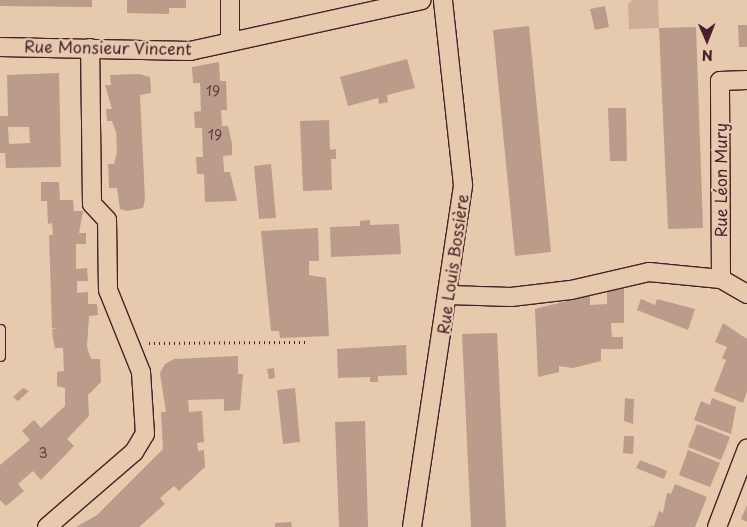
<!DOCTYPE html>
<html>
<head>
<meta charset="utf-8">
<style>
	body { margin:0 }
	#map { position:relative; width:747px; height:527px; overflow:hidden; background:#e6caad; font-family:"Playpen Sans",sans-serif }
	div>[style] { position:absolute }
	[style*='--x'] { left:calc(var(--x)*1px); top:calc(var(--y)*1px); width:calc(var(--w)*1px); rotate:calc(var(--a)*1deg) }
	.green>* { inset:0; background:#cdae98 }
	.building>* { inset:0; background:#bb9b89 }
	.path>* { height:3px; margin-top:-1.5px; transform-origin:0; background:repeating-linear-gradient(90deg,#4a1f2b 0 1px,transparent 0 5px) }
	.roads { filter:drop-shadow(1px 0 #4a1f2b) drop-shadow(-1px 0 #4a1f2b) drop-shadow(0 1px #4a1f2b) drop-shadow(0 -1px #4a1f2b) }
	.service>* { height:9px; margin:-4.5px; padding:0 4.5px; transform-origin:4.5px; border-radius:4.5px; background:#e6caad }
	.minor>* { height:18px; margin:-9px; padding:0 9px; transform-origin:9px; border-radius:9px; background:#e6caad }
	span { translate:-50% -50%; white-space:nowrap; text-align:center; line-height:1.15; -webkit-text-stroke:4.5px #e6caad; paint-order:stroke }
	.number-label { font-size:14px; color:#663e42 }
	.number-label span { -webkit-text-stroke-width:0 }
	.street-label { font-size:16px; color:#4a1f2b }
	.north { position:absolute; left:682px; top:15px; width:50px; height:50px; -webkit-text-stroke:4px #e6caad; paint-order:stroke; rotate:179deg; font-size:14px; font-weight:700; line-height:20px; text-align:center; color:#4a1f2b }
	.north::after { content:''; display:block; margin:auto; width:18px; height:22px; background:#4a1f2b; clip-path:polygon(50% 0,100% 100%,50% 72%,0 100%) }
</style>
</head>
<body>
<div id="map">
	<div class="green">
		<div style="clip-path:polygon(632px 0,658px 0,659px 28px,629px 29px,628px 4px)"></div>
	</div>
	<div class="building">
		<div style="clip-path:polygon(0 0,92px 0,92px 7px,0 6px)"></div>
		<div style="clip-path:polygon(127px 0,186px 0,186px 8px,169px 8px,169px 14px,127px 13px)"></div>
		<div style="clip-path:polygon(605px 6px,609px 27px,595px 30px,590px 9px)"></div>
		<div style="clip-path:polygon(738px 25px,747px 25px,747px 47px,739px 47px)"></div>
		<div style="clip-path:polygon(529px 26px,551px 252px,515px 256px,493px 30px)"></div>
		<div style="clip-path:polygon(696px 27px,703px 228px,668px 229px,659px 28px)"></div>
		<div style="clip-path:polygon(407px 59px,415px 88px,387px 95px,388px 102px,379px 104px,378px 98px,348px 106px,340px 77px)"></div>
		<div style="clip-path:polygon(219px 62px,220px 81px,226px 81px,227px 110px,221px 110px,222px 126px,228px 126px,232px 144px,232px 155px,223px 156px,224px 172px,230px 172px,237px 201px,205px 202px,204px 174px,197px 174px,196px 157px,203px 157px,202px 128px,195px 128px,194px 112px,201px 111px,200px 83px,193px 83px,192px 67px)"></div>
		<div style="clip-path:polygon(evenodd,59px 73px,61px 167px,6px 168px,5px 153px,0 153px,0 116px,8px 116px,7px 75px,59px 73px,8px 127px,29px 127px,30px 143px,9px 144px,8px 127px)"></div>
		<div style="clip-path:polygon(139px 74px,150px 77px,151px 93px,140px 95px,145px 199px,143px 208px,127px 211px,120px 209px,117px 188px,109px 188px,108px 164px,114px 164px,117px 152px,116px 132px,112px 121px,107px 121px,106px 109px,112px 109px,105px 85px,111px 85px,110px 75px)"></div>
		<div style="clip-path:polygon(608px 108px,626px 108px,627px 161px,610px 161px)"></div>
		<div style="clip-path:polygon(329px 120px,330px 150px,336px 149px,336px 159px,331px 159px,332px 190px,303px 191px,300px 121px)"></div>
		<div style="clip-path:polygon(271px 164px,276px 218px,259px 219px,254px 166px)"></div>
		<div style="clip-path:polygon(41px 182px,59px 182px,60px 200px,73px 200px,74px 211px,83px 211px,79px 233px,86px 233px,86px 244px,76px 244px,76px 269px,87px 268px,88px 281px,77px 281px,77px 293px,88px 292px,88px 304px,97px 304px,98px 315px,89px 316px,87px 347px,91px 359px,100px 359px,101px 382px,88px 395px,89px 416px,67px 439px,74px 446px,41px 480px,33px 471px,18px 484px,24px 491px,6px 506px,0 500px,0 465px,30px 440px,22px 431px,34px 420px,41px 428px,65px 406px,65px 388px,57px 386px,57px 372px,64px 371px,63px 348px,55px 348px,53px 339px,52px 329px,58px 328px,52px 328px,49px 235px,53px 235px,52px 223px,48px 224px,47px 201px,41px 201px)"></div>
		<div style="clip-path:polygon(370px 220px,370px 225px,399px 224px,401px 254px,331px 257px,330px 227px,360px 226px,360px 221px)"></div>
		<div style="clip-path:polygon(318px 228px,319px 261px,309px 261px,309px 275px,326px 278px,329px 336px,280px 338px,279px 331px,271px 331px,261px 231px)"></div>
		<div style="clip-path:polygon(624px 286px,624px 323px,611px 323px,612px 337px,623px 337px,623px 349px,601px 349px,601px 361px,573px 368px,559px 366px,559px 372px,538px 377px,535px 309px,590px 295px,590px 305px,607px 304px,607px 290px)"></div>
		<div style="clip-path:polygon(641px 299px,655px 305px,657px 299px,695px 309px,688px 330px,637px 310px)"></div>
		<div style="clip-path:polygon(723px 323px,747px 339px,747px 391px,743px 403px,714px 391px,726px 360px,722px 358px,727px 347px,715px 342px)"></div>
		<div style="clip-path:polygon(497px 333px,506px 527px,471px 527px,462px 334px)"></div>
		<div style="clip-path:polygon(406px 345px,407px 375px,378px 376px,378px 382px,370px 382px,370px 377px,338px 378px,337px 349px)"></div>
		<div style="clip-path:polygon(238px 356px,238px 374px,243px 374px,240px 410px,224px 411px,224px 399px,188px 400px,189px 412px,202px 411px,204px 442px,197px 443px,198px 451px,204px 450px,205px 467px,179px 491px,174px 486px,160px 498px,165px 504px,139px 527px,76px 527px,97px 515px,163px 449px,161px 412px,166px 412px,160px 373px,165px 364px,174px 359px)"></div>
		<div style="clip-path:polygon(274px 368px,275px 378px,269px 379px,267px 369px)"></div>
		<div style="clip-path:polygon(23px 388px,29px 391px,18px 401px,13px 397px)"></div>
		<div style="clip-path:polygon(295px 388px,300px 442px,283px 444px,277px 390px)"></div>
		<div style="clip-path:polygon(625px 398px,634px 399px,633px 424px,624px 421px)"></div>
		<div style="clip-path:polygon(712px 398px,736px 407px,731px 434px,694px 420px,701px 401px,710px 405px)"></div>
		<div style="clip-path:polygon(365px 421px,368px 527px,339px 527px,335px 422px)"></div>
		<div style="clip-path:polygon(697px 424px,730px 437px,721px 460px,688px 447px)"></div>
		<div style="clip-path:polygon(624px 436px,634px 436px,633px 454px,623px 453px)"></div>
		<div style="clip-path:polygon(688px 450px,720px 463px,710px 487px,679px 475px)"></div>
		<div style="clip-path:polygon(640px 460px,667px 471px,664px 479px,636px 468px)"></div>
		<div style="clip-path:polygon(675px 484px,707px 497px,695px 527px,647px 527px,654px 526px,659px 511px,663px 513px,667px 493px,671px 494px)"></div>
		<div style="clip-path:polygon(747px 505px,747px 522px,741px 519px)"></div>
		<div style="clip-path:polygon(291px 522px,292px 527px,275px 527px,275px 523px)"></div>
	</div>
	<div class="path">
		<div style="--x:149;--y:343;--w:160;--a:-0.4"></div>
	</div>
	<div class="roads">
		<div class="service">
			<div style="--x:0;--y:329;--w:27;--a:90"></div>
		</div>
		<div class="minor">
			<div style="--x:230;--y:42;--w:42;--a:-90"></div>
			<div style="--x:0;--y:47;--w:190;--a:1.2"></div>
			<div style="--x:190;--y:51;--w:237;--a:-12.4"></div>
			<div style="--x:721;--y:279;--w:198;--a:-90.3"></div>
			<div style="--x:720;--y:81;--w:27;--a:-2"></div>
			<div style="--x:448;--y:295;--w:63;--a:1.8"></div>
			<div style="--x:511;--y:297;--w:60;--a:-6.7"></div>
			<div style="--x:571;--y:290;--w:80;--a:-13"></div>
			<div style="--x:649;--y:272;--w:72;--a:5.6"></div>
			<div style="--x:721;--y:279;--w:30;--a:30"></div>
			<div style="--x:47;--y:527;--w:115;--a:-40.8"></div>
			<div style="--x:134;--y:452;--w:21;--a:-59"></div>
			<div style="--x:145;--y:434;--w:62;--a:-93.7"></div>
			<div style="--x:141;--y:372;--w:88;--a:-111.9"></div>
			<div style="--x:108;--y:290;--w:70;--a:-90.8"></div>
			<div style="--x:107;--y:220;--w:22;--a:-133"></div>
			<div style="--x:92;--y:204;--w:156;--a:-90.7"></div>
			<div style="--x:412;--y:527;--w:346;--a:-81.5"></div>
			<div style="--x:463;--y:185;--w:186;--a:-96.2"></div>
			<div style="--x:717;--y:527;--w:84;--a:-69"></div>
		</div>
	</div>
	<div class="number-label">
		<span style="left:213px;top:91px">19</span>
		<span style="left:215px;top:135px">19</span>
		<span style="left:43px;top:453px">3</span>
	</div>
	<div class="street-label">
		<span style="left:108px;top:47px;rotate:1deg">Rue Monsieur Vincent</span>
		<span style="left:720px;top:180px;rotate:-90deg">Rue Léon Mury</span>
		<span style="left:452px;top:264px;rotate:-82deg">Rue Louis Bossière</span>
	</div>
	<div class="north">N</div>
</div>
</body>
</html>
